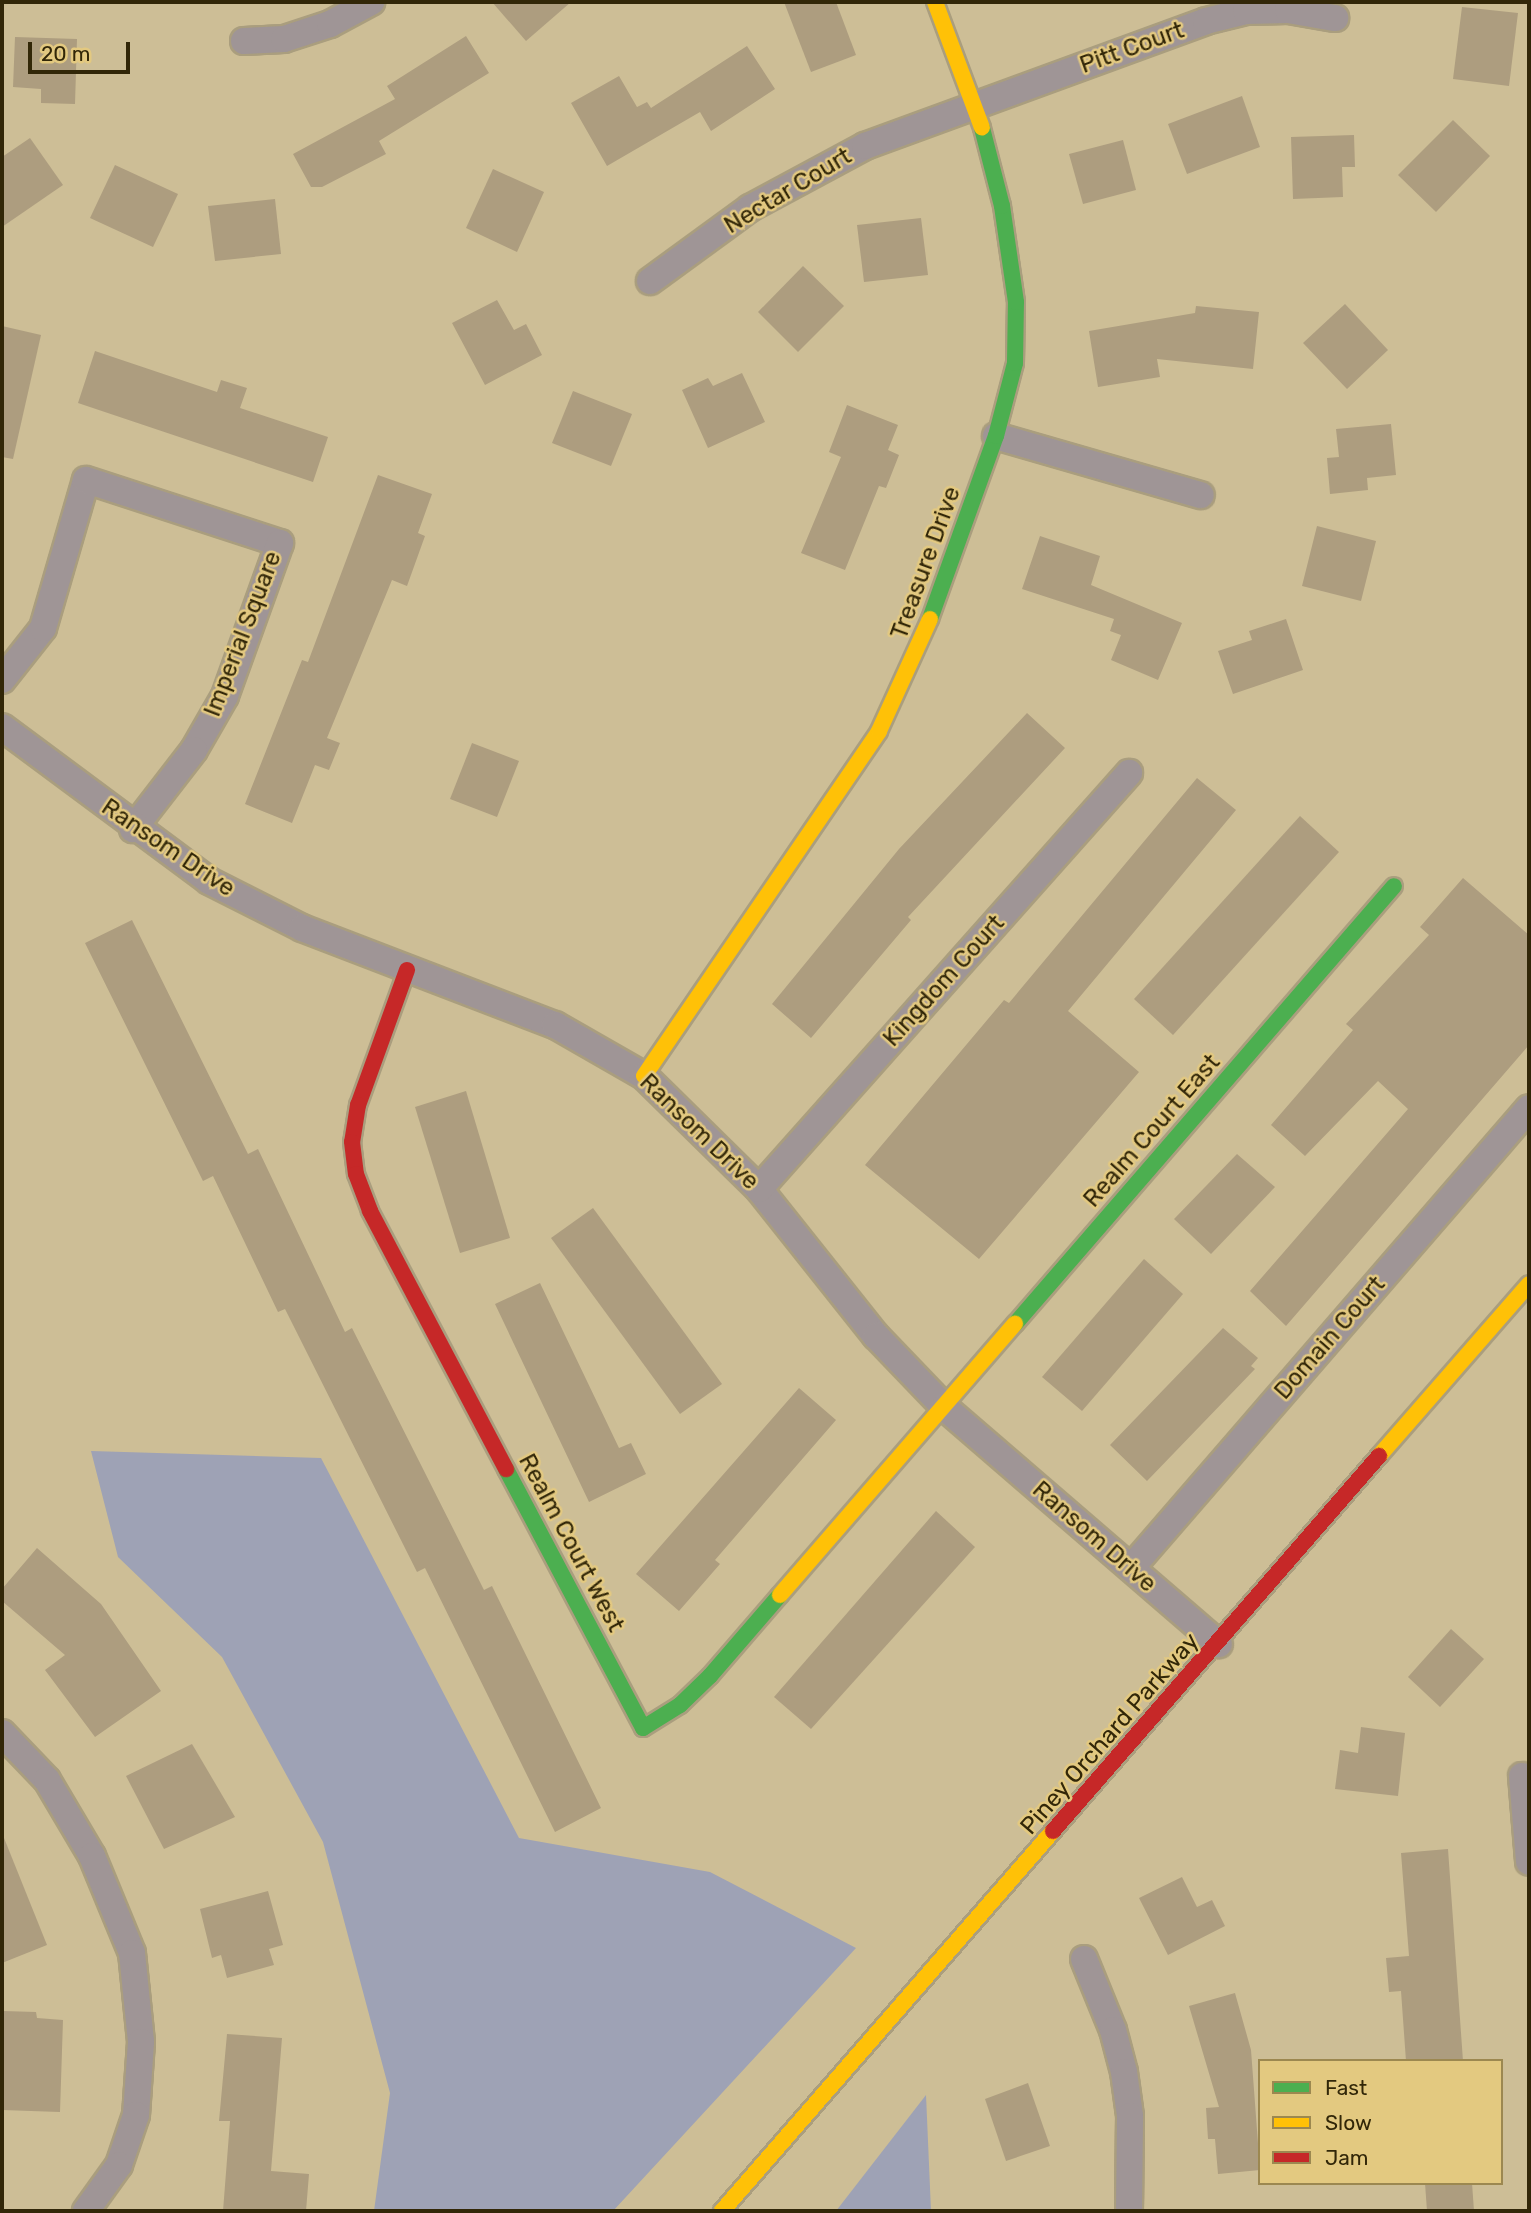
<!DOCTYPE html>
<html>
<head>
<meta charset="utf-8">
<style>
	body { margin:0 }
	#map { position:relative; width:1531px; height:2213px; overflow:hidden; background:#cdbe96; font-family:Rubik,sans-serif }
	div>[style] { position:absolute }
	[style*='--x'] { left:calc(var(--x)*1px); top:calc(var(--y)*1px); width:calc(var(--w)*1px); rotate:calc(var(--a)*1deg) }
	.forest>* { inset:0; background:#9ea2b5 }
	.building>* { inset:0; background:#ad9d7f }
	.roads { filter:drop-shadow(2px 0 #aa9e7e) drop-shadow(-2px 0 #aa9e7e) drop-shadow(0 2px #aa9e7e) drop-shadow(0 -2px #aa9e7e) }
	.street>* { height:26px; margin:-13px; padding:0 13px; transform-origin:13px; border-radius:13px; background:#9f9596 }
	.fast>* { height:16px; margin:-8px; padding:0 8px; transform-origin:8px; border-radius:8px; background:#4caf50 }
	.slow>* { height:16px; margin:-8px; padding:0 8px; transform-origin:8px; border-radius:8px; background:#ffc107 }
	.jam>* { height:16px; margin:-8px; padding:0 8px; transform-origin:8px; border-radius:8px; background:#c62828 }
	span { translate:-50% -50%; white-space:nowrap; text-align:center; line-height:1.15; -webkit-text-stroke:5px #e3c980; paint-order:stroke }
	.street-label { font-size:24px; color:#322708 }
	.frame { position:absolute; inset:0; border:4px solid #322708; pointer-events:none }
	.legend { position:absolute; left:1258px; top:2059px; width:245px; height:126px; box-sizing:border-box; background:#e3c980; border:2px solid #9c8850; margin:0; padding:9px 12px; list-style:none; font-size:21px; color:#322708 }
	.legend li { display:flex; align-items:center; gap:14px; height:35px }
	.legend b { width:35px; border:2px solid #9c8850 }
	.scale { position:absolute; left:28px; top:42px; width:102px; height:32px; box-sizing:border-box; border:4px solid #322708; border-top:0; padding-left:9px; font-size:21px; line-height:24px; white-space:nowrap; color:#322708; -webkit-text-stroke:5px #e3c980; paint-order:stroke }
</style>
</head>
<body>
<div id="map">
	<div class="forest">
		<div style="clip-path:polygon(91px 1451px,321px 1458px,519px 1838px,710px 1872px,856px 1948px,613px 2211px,374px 2211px,390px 2093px,323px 1842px,222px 1657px,118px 1557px)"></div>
		<div style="clip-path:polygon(926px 2095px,931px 2211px,836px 2211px)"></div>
	</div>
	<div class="building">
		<div style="clip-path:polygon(492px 2px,571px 2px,526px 41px)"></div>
		<div style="clip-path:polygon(784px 2px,836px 2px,856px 55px,811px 72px)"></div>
		<div style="clip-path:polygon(1462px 7px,1518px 13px,1509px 86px,1453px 79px)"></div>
		<div style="clip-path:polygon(466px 36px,489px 73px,379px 141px,386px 154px,322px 187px,311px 187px,293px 154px,395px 99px,387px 86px)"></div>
		<div style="clip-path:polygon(15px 37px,77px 39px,75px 104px,41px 103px,41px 89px,13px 87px)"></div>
		<div style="clip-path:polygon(747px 46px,775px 89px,711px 131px,700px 112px,607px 166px,571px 103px,619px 76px,637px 107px,647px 102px,651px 108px)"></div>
		<div style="clip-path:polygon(1242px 96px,1260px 147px,1187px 174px,1168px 124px)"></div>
		<div style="clip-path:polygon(1453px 120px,1490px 156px,1436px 212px,1398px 175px)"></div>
		<div style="clip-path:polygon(1354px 135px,1355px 167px,1342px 167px,1343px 197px,1293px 199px,1291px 137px)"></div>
		<div style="clip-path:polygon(30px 138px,63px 185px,2px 227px,2px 157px)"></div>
		<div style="clip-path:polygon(1123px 140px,1136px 190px,1083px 204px,1069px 154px)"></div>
		<div style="clip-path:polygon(115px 165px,178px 194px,153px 247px,90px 218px)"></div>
		<div style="clip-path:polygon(493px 169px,544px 192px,517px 252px,466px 228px)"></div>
		<div style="clip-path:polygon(275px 199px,281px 254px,215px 261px,208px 206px)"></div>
		<div style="clip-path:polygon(921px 218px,928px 275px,864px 282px,857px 225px)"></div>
		<div style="clip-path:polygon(803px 266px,844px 306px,798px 352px,758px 312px)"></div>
		<div style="clip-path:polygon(497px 300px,514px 330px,526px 324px,542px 355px,485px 385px,452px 323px)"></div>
		<div style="clip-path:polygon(1345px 304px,1388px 350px,1347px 389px,1303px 343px)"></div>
		<div style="clip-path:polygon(1196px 306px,1259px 312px,1253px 369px,1157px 359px,1160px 377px,1098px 387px,1089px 331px,1195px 313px)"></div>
		<div style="clip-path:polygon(2px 326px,41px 335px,13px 459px,2px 457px)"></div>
		<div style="clip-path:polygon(95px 351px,217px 392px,221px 380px,247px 388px,240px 408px,328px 437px,313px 482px,78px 403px)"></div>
		<div style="clip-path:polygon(742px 373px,765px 422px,708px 448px,682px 390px,708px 378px,713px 386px)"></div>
		<div style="clip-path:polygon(573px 391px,632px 414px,611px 466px,552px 443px)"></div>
		<div style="clip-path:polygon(847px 405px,898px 425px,888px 450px,899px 455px,886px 488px,879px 486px,845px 570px,801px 553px,841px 457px,829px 452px)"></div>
		<div style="clip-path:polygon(1391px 424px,1396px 475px,1367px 478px,1368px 490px,1330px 494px,1327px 458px,1339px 457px,1336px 429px)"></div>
		<div style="clip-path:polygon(378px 475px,432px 494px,418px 533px,425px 536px,407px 586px,392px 580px,327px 738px,340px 743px,329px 770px,315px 765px,292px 823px,245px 804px,302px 660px,308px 662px)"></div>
		<div style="clip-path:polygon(1317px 526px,1376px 541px,1361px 601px,1302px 586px)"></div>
		<div style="clip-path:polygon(1040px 536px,1100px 556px,1091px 585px,1182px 623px,1158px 680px,1111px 660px,1121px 635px,1110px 631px,1114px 619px,1022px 589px)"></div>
		<div style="clip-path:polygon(1286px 619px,1303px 670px,1233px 694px,1218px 651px,1252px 640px,1249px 631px)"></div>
		<div style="clip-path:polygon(1027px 713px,1065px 748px,908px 917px,911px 920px,811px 1038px,772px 1004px,899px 849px)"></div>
		<div style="clip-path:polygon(472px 743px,519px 761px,497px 817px,450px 799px)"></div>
		<div style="clip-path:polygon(1197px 778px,1236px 810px,1068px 1011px,1139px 1072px,979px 1259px,865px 1165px,1004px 1000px,1009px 1003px)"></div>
		<div style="clip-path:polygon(1300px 816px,1339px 852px,1173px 1035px,1134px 999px)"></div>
		<div style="clip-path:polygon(1463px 878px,1529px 935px,1529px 1045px,1286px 1326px,1250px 1291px,1408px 1109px,1378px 1081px,1305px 1156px,1271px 1125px,1353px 1030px,1346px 1024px,1429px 935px,1420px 927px)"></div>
		<div style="clip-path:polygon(132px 920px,248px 1154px,258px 1149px,345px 1332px,352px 1328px,484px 1590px,492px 1586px,601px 1808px,555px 1832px,425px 1568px,417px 1572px,285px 1309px,278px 1312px,213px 1176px,203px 1181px,85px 943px)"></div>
		<div style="clip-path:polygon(466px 1091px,510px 1238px,460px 1253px,415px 1107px)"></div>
		<div style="clip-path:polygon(1237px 1154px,1275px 1187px,1211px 1254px,1174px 1219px)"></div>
		<div style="clip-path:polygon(593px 1208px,722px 1384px,680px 1414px,551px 1238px)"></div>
		<div style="clip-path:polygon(1144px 1259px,1183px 1294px,1082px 1411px,1042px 1377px)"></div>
		<div style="clip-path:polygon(540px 1283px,619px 1448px,631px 1443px,646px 1474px,589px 1502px,495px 1304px)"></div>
		<div style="clip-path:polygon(1223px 1328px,1258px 1358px,1251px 1366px,1255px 1369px,1147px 1481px,1110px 1445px)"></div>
		<div style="clip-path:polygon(799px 1388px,836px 1420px,715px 1560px,720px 1564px,679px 1611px,636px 1574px)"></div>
		<div style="clip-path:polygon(936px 1511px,975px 1547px,811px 1729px,774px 1697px)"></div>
		<div style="clip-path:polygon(37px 1548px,101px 1604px,161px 1691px,95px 1737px,45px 1670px,65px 1655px,2px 1601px,2px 1589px)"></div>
		<div style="clip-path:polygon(1451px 1629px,1484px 1659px,1440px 1707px,1408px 1677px)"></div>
		<div style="clip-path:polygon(1361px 1727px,1405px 1733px,1398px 1796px,1335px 1789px,1340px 1750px,1358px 1753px)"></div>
		<div style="clip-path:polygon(192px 1744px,235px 1817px,164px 1849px,126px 1776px)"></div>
		<div style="clip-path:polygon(2px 1833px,47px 1945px,2px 1963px)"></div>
		<div style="clip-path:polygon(1448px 1849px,1463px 2061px,1406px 2061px,1401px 1991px,1389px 1992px,1386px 1958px,1409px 1956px,1401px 1853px)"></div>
		<div style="clip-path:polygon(1182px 1877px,1197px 1907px,1212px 1900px,1225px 1926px,1168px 1955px,1139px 1898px)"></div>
		<div style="clip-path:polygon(268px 1891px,283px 1945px,269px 1949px,274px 1965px,227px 1978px,221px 1955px,212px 1958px,200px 1909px)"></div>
		<div style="clip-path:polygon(1235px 1993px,1251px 2050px,1260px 2170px,1218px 2174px,1215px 2139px,1208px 2139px,1206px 2108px,1219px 2107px,1189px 2006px)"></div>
		<div style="clip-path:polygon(3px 2011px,36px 2012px,37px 2018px,63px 2020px,60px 2112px,2px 2110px)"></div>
		<div style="clip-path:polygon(227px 2034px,282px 2038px,271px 2171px,309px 2174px,306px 2211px,223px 2211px,230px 2121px,219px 2121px)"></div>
		<div style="clip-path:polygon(1028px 2083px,1050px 2146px,1006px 2161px,985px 2099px)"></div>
		<div style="clip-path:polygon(1425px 2183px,1472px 2183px,1474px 2211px,1427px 2211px)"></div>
	</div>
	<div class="roads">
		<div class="street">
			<div style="--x:244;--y:41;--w:40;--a:-2.9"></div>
			<div style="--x:284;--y:39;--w:48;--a:-18.1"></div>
			<div style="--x:330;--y:24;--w:47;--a:-28.2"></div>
			<div style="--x:650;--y:281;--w:124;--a:-36.1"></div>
			<div style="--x:750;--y:208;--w:131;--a:-28.3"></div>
			<div style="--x:865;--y:146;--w:363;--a:-20.1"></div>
			<div style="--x:1206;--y:21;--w:41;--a:-14"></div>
			<div style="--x:1246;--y:11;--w:42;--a:-1.4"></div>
			<div style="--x:1288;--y:10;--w:48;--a:9.7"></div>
			<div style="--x:996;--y:436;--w:213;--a:16.1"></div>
			<div style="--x:2;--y:680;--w:66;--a:-51.7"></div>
			<div style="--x:43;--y:628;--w:154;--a:-73.8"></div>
			<div style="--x:86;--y:480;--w:204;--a:18"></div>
			<div style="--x:280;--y:543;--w:163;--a:109.8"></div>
			<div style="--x:225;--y:696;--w:62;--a:119.9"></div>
			<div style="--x:194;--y:750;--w:100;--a:127.7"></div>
			<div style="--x:2;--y:727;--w:258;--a:36.6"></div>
			<div style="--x:209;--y:881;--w:104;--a:26.8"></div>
			<div style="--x:302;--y:928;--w:271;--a:21"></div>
			<div style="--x:555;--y:1025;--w:103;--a:29.8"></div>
			<div style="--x:644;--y:1076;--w:161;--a:44.5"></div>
			<div style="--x:759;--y:1189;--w:188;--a:51.5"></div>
			<div style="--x:876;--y:1336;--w:98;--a:46.2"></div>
			<div style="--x:944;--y:1407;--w:363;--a:40.8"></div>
			<div style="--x:759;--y:1189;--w:557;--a:-48.35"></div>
			<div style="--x:1131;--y:1568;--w:608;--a:-49.13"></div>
			<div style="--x:2;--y:1733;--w:65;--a:46.2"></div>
			<div style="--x:47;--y:1780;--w:88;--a:59.4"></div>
			<div style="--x:92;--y:1856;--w:105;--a:67.6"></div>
			<div style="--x:132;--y:1953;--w:89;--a:84.2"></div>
			<div style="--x:141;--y:2042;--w:73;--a:93.9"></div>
			<div style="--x:136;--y:2115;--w:53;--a:108.8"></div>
			<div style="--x:119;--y:2165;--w:57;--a:125.7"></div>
			<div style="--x:1522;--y:1776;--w:86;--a:85.3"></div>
			<div style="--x:1084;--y:1959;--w:77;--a:67.8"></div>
			<div style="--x:1113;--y:2030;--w:43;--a:75.3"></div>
			<div style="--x:1124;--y:2072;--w:44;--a:82.2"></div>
			<div style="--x:1130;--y:2116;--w:95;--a:90.6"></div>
		</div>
		<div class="fast">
			<div style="--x:930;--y:619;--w:195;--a:-70.2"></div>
			<div style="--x:996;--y:436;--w:75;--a:-75.4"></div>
			<div style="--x:1015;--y:363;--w:61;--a:-89.1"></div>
			<div style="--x:1016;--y:302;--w:97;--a:-98.3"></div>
			<div style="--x:1002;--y:206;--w:81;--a:-104.4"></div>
			<div style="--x:1015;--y:1324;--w:579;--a:-49.13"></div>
			<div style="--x:506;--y:1469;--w:293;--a:62.1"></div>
			<div style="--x:643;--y:1728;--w:44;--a:-31.9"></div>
			<div style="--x:680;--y:1705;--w:42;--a:-44"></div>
			<div style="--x:710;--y:1676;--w:107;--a:-49.2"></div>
		</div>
		<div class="slow">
			<div style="--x:935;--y:2;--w:134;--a:69.5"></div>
			<div style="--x:644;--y:1076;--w:417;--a:-55.7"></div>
			<div style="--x:879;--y:731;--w:123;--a:-65.5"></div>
			<div style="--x:1379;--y:1456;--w:228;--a:-48.9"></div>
			<div style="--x:780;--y:1595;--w:359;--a:-49.1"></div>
			<div style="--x:722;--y:2211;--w:504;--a:-48.94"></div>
		</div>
		<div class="jam">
			<div style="--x:407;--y:970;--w:144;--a:109.9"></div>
			<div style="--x:358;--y:1105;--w:37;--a:99"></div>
			<div style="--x:352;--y:1142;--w:32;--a:83"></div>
			<div style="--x:356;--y:1174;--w:40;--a:69"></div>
			<div style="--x:370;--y:1211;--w:292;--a:62.2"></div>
			<div style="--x:1053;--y:1831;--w:497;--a:-49"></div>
		</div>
	</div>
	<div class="street-label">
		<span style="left:1132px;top:48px;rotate:-20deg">Pitt Court</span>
		<span style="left:788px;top:191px;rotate:-31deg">Nectar Court</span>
		<span style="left:926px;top:563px;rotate:-70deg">Treasure Drive</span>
		<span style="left:243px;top:634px;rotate:-69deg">Imperial Square</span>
		<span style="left:168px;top:848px;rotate:34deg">Ransom Drive</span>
		<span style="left:944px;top:981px;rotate:-48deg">Kingdom Court</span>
		<span style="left:1152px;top:1131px;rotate:-49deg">Realm Court East</span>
		<span style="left:699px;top:1132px;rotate:44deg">Ransom Drive</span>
		<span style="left:1330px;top:1338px;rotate:-49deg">Domain Court</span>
		<span style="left:1094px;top:1537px;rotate:41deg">Ransom Drive</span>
		<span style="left:571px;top:1543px;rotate:62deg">Realm Court West</span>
		<span style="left:1110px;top:1734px;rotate:-49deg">Piney Orchard Parkway</span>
	</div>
	<div class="frame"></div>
	<ul class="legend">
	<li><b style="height:9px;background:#4caf50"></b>Fast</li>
	<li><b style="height:9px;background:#ffc107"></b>Slow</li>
	<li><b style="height:9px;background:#c62828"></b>Jam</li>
	</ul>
	<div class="scale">20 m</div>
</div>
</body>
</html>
